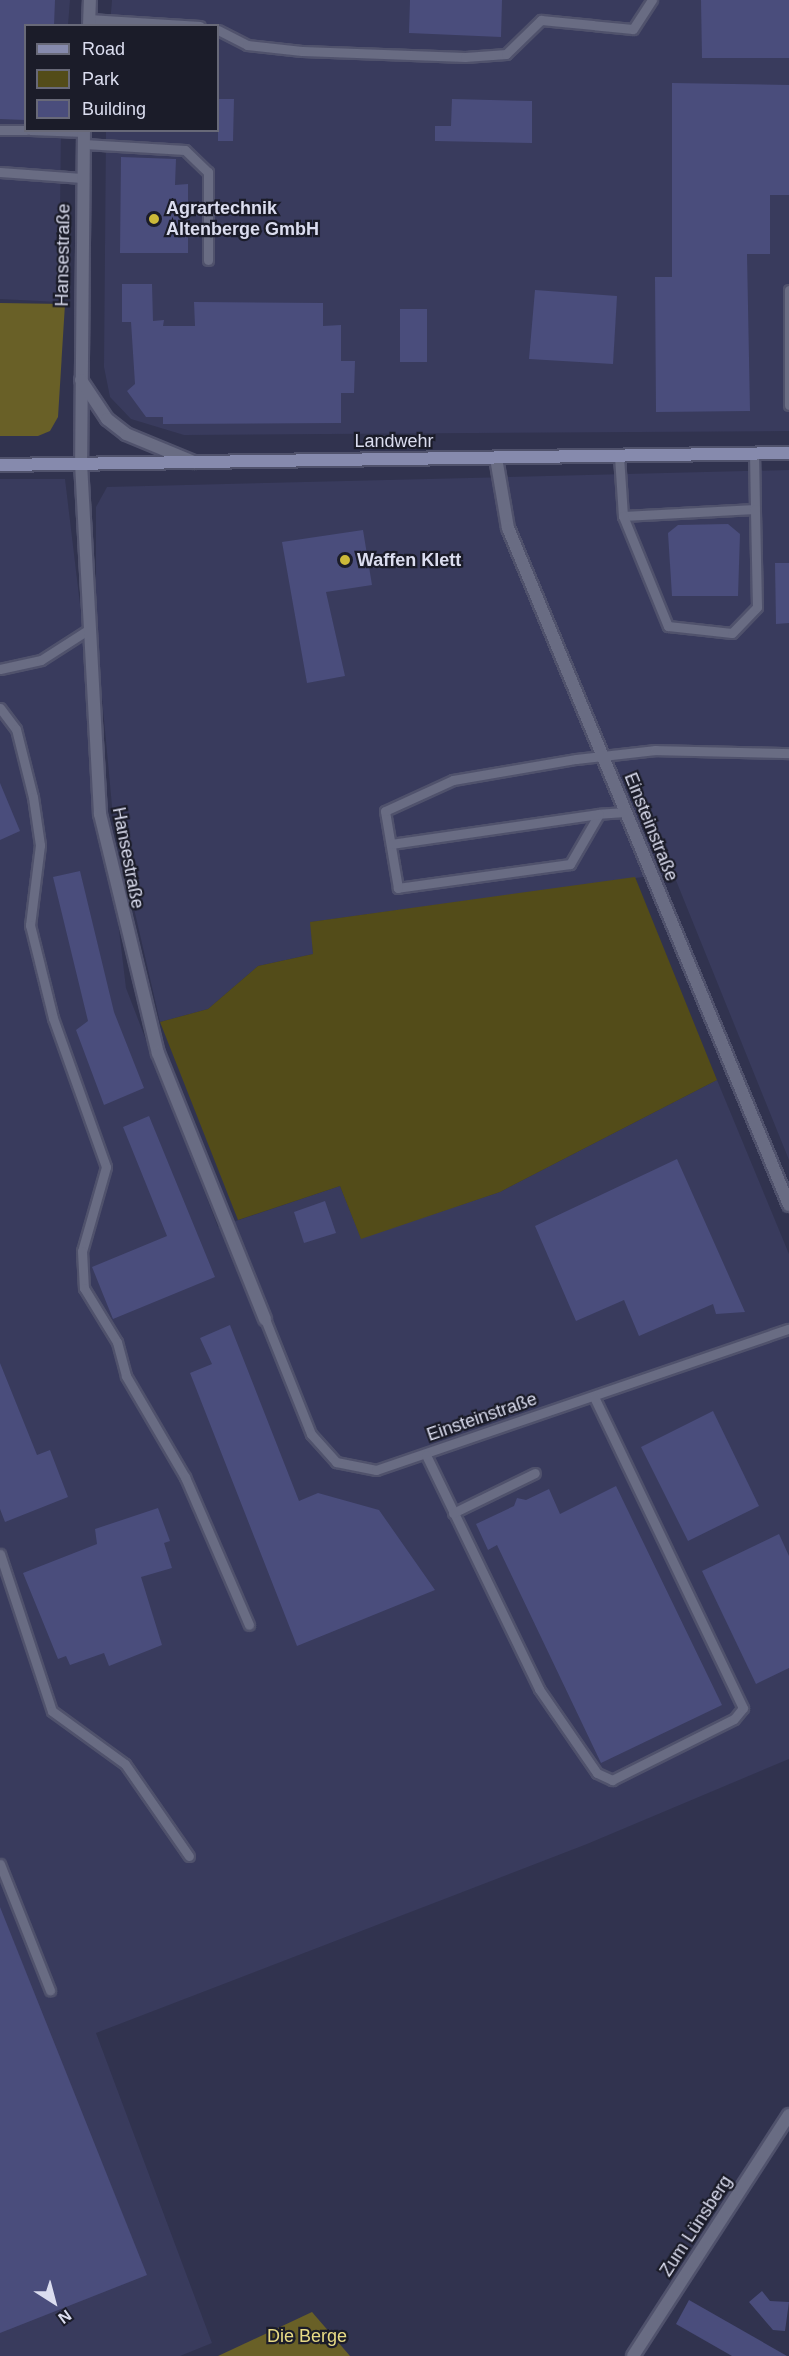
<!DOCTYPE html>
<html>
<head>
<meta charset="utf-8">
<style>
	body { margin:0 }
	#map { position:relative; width:789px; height:2356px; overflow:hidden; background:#31334f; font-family:Helvetica,sans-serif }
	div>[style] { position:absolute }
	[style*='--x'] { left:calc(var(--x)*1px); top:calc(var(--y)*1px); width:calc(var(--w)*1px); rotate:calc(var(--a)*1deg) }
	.built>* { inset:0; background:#393b5d }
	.green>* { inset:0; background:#534c19 }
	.forest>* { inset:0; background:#696027 }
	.building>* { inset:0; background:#4a4d7c }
	.roads { filter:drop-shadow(2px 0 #50526c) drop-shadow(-2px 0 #50526c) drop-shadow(0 2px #50526c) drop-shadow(0 -2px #50526c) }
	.service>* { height:9px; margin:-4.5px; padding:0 4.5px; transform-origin:4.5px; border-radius:4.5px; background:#696c83 }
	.minor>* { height:12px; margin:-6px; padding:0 6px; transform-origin:6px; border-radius:6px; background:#696c83 }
	.secondary>* { height:12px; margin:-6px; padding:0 6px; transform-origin:6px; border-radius:6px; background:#868aad }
	.dots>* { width:16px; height:16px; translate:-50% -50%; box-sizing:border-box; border:3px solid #1b1c29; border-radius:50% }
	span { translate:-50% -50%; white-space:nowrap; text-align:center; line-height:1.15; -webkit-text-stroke:4.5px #1b1c29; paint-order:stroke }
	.poi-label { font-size:18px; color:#dbddef; font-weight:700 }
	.left { translate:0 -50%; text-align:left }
	.street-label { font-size:18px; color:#dbddef }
	.park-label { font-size:18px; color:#e7da85 }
	.legend { position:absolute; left:24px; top:24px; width:195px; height:108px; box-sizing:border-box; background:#1b1c29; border:2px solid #686978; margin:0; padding:8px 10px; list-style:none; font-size:18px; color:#dbddef }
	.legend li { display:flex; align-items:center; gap:12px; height:30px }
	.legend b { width:30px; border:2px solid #686978 }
	.north { position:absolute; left:24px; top:2272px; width:60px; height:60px; -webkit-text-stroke:4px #1b1c29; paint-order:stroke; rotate:144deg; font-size:16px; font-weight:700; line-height:24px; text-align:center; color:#dbddef }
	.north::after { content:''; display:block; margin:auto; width:21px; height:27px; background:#dbddef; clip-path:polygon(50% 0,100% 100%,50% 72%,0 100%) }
</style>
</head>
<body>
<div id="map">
	<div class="built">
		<div style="clip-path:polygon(0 0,70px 0,68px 25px,26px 26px,26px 130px,61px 131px,59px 302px,0 299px)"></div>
		<div style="clip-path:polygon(112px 0,789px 0,789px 431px,184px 435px,131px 419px,110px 397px,104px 367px,106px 131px,218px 130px,218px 26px,110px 25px)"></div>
		<div style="clip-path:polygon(789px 470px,789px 1160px,673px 873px,311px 922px,313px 954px,258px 966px,208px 1009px,160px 1022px,113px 817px,96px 633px,96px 507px,107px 487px)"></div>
		<div style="clip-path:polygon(0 479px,65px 479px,126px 988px,218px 1227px,340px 1186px,361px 1238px,500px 1192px,717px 1080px,789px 1254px,789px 1759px,587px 1844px,96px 2033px,212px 2343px,180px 2356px,0 2356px)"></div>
	</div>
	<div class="green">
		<div style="clip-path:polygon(635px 877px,717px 1080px,500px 1192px,361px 1239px,340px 1186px,238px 1220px,160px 1022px,208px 1009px,258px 966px,313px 954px,310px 922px)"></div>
	</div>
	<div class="forest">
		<div style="clip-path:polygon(0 303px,65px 304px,58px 417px,50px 431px,38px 436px,0 436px)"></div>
		<div style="clip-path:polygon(312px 2312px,350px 2356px,218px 2356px)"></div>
	</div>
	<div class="building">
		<div style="clip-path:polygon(0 0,55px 0,54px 26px,26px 26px,26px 120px,0 119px)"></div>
		<div style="clip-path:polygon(410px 0,502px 0,501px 37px,409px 33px)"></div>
		<div style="clip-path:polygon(701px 0,789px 0,789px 58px,702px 58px)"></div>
		<div style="clip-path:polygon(672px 83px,789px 85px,789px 195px,770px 195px,770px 254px,747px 254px,750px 411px,656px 412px,655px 277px,672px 277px)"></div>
		<div style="clip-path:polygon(218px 99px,234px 99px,233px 141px,218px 141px)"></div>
		<div style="clip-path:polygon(452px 99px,532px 101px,532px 143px,435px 141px,435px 126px,451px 126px)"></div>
		<div style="clip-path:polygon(121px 157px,176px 159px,175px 185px,188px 184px,188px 253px,120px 253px)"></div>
		<div style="clip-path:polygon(122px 284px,152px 284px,153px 321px,164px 320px,163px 326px,195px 326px,194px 302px,323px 303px,323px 326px,341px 325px,341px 361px,355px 361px,354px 393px,341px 393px,341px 423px,163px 424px,163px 417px,146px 417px,127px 391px,135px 384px,131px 322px,122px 322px)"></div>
		<div style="clip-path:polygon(535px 290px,617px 296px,613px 364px,529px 359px)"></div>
		<div style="clip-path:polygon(400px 309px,427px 309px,427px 362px,400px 362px)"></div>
		<div style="clip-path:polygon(728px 524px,740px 534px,738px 596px,672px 596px,668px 533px,678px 525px)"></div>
		<div style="clip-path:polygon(363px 530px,372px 585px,326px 592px,345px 676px,307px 683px,282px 542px)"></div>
		<div style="clip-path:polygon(775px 563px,789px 563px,789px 623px,776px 624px)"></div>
		<div style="clip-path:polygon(0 783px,20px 831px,0 840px)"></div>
		<div style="clip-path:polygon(80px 871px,114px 1012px,144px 1088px,104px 1105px,76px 1030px,88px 1021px,53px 877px)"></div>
		<div style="clip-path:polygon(149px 1116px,215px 1277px,113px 1319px,92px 1267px,167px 1236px,123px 1127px)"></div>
		<div style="clip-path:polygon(677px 1159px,745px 1312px,716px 1314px,713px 1304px,639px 1336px,624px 1300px,576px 1321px,535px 1226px)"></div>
		<div style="clip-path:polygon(325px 1201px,336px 1233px,304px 1243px,294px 1212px)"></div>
		<div style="clip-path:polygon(230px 1325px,299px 1501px,318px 1493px,379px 1510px,435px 1590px,297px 1646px,190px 1373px,212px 1364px,200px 1338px)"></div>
		<div style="clip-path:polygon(0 1363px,37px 1455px,50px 1450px,68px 1497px,5px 1522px,0 1509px)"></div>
		<div style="clip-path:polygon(713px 1411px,759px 1506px,688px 1541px,641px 1447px)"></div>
		<div style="clip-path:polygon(616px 1486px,722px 1705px,601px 1763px,497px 1545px,488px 1550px,476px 1524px,514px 1506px,517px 1498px,526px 1500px,549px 1489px,560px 1514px)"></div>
		<div style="clip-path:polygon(158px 1508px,170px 1541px,164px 1543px,172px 1568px,141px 1577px,162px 1645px,109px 1666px,104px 1653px,70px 1665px,66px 1656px,58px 1659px,23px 1573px,97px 1544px,95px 1529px)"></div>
		<div style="clip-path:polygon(779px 1534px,789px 1556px,789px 1668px,756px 1684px,702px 1571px)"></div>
		<div style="clip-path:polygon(0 1907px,147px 2275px,0 2333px)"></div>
		<div style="clip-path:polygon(762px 2291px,770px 2301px,789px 2302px,785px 2331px,773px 2330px,749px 2302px)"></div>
		<div style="clip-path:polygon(689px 2300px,787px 2356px,732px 2356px,676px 2324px)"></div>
	</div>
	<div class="roads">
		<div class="service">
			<div style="--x:89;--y:19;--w:111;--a:3.6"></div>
			<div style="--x:218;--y:30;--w:33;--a:27"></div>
			<div style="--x:247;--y:45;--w:55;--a:6.2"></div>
			<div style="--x:302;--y:51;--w:163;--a:2.1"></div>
			<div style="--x:465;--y:57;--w:41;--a:-4.2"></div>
			<div style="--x:506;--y:54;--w:49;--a:-44.2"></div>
			<div style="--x:541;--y:20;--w:92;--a:5.6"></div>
			<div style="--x:633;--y:29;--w:35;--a:-57"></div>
			<div style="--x:0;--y:130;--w:26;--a:0"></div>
			<div style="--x:30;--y:130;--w:54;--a:2.1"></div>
			<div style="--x:84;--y:144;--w:101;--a:3.4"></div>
			<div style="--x:185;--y:150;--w:32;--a:44"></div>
			<div style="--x:208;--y:172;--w:88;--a:90"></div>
			<div style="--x:0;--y:172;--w:82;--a:4.2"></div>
			<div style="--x:789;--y:290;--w:115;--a:90"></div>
			<div style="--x:619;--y:456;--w:60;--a:86.2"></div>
			<div style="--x:623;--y:516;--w:132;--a:-3"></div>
			<div style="--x:755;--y:509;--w:56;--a:-91"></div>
			<div style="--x:623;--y:516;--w:119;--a:67.8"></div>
			<div style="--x:668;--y:626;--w:64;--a:6.2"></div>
			<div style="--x:732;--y:633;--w:36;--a:-46"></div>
			<div style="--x:757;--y:607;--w:98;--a:-91.2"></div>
			<div style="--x:0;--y:669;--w:42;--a:-12.4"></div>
			<div style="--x:41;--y:660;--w:56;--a:-32.6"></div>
			<div style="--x:0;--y:708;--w:26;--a:53"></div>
			<div style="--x:16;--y:729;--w:70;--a:76"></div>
			<div style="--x:33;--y:797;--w:49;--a:81.7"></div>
			<div style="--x:40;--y:845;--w:81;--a:97.1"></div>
			<div style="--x:30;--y:925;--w:96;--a:76.1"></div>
			<div style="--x:53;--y:1018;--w:158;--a:70.4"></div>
			<div style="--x:106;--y:1167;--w:87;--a:105.9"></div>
			<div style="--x:82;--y:1251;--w:37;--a:87"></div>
			<div style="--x:84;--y:1288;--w:63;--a:58.6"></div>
			<div style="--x:117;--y:1342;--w:35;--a:75"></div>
			<div style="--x:126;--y:1376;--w:117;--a:59.7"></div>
			<div style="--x:185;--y:1477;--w:161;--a:66.6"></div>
			<div style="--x:625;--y:812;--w:26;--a:176"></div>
			<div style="--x:599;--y:814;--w:58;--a:120.1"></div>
			<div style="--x:570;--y:864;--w:174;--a:172.1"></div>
			<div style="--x:398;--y:888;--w:78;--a:-99.6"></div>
			<div style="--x:385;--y:811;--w:75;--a:-24.5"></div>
			<div style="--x:453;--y:780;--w:125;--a:-9.7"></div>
			<div style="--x:576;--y:759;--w:80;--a:-6.5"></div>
			<div style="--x:655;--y:750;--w:134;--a:1.3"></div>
			<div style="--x:391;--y:844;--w:210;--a:-8.2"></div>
			<div style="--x:265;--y:1319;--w:124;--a:68.2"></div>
			<div style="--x:311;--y:1434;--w:38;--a:48"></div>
			<div style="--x:336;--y:1462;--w:41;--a:11.3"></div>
			<div style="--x:376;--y:1470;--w:436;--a:-18.9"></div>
			<div style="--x:426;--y:1455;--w:260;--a:64.2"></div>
			<div style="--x:539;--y:1689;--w:102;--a:55.4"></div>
			<div style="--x:597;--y:1773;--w:17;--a:25"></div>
			<div style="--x:612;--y:1780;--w:136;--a:-26.6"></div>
			<div style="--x:734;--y:1719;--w:14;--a:-51"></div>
			<div style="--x:743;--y:1708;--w:345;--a:-115.6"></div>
			<div style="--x:453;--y:1513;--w:91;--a:-26"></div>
			<div style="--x:0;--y:1554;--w:165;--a:71.7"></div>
			<div style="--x:52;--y:1711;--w:90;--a:36"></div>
			<div style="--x:125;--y:1764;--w:112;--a:55.2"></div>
			<div style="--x:0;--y:1864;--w:136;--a:68.4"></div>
		</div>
		<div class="minor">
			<div style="--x:89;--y:26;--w:26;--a:-88"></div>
			<div style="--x:84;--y:130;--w:333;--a:90.5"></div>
			<div style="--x:81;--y:463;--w:352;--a:86.9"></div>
			<div style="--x:100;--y:814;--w:246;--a:76.4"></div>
			<div style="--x:158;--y:1053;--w:287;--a:68.1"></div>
			<div style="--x:81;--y:380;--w:47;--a:56.3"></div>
			<div style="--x:107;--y:419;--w:24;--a:38"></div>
			<div style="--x:126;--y:434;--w:74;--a:22.4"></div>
			<div style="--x:496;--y:458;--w:71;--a:80.3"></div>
			<div style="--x:508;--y:528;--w:733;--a:67.46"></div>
			<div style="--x:633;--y:2356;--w:287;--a:-57.1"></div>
		</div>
		<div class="secondary">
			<div style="--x:0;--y:465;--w:789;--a:-0.87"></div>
		</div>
	</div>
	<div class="dots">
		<div style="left:154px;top:219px;background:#ccb939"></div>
		<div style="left:345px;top:560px;background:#ccb939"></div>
	</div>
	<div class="poi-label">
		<span class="left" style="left:166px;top:219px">Agrartechnik<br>Altenberge GmbH</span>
		<span class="left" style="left:357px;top:560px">Waffen Klett</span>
	</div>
	<div class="street-label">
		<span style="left:63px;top:255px;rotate:-89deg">Hansestraße</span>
		<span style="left:394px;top:441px">Landwehr</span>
		<span style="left:651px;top:827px;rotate:68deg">Einsteinstraße</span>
		<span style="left:128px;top:858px;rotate:79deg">Hansestraße</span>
		<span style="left:482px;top:1417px;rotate:-19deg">Einsteinstraße</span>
		<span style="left:696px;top:2226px;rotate:-57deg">Zum Lünsberg</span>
	</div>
	<div class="park-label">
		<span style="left:307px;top:2336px">Die Berge</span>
	</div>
	<ul class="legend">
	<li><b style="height:8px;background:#868aad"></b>Road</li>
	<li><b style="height:16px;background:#534c19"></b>Park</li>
	<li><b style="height:16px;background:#4a4d7c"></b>Building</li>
	</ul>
	<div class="north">N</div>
</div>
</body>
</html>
